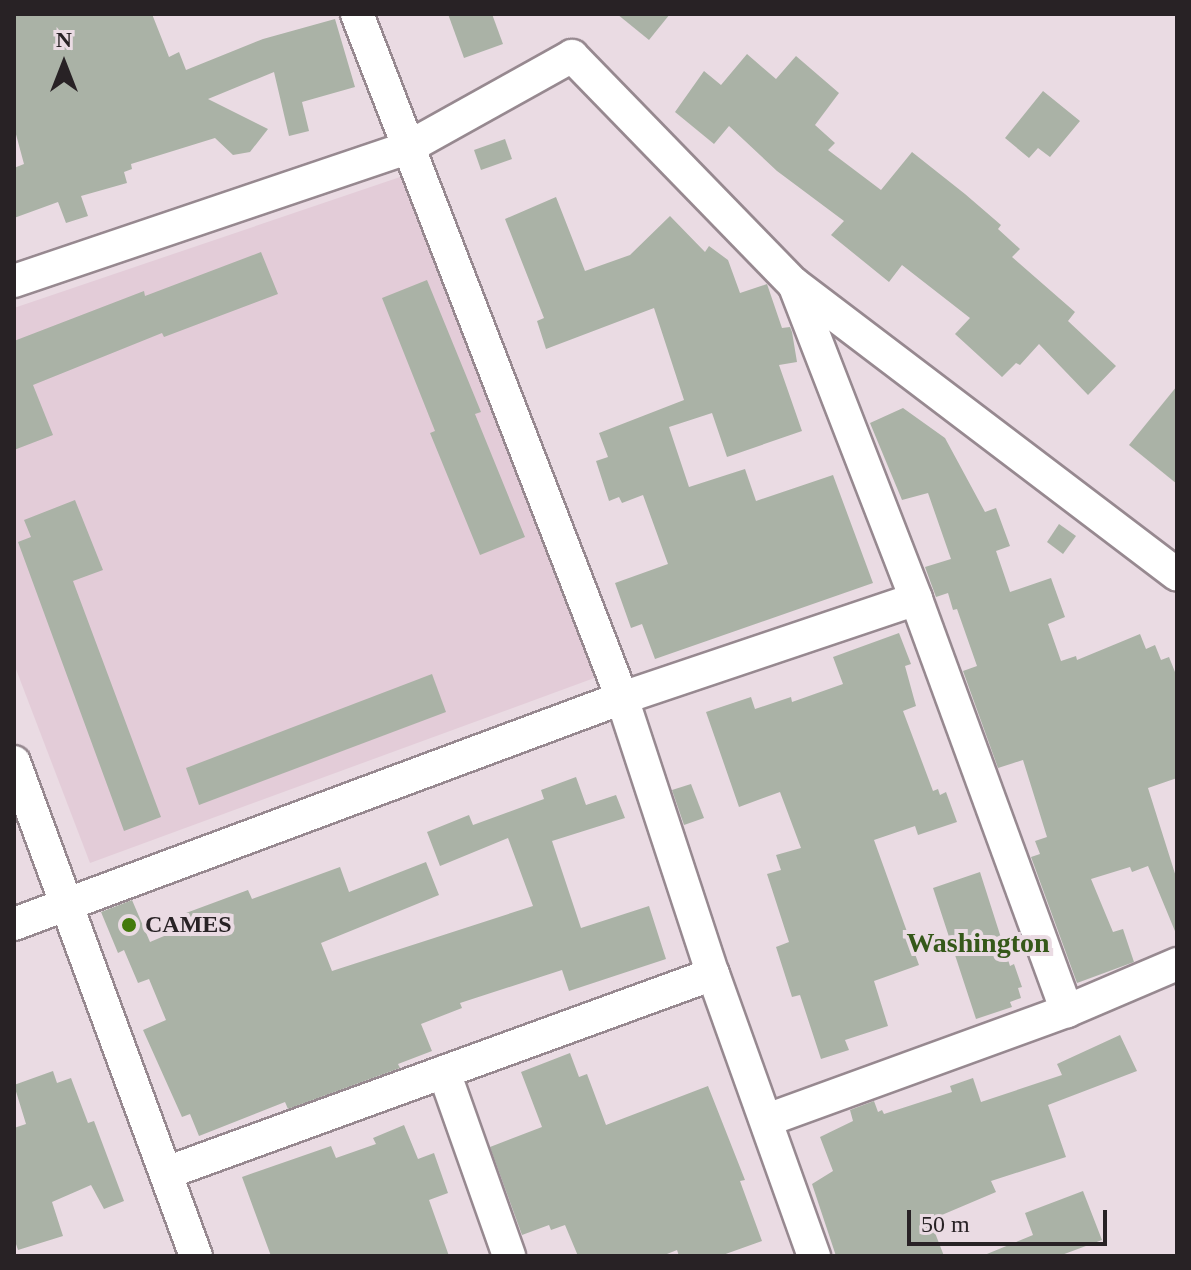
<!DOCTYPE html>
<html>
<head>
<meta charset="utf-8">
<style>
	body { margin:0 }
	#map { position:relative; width:1191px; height:1270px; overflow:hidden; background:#eadbe3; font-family:"Times New Roman",serif }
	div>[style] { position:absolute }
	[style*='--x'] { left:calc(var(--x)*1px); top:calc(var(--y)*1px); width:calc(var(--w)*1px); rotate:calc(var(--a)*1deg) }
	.built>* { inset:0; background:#e3ccd8 }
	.building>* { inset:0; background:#aab2a6 }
	.roads { filter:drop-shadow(2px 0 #978990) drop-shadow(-2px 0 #978990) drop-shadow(0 2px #978990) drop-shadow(0 -2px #978990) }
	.street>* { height:32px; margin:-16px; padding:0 16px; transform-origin:16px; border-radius:16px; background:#fff }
	.dots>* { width:22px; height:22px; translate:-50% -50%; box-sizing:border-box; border:4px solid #eadbe3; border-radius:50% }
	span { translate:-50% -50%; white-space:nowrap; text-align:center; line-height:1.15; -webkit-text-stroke:8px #eadbe3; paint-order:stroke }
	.poi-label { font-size:24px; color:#282225; font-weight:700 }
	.left { translate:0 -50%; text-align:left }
	.quarter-label { font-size:28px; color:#355819; font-weight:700 }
	.frame { position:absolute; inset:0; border:16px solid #282225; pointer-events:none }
	.north { position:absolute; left:24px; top:24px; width:80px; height:80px; -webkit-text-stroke:6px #eadbe3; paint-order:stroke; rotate:0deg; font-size:22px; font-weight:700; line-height:32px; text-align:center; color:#282225 }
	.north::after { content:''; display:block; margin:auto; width:28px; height:36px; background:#282225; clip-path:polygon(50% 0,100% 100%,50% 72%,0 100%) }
	.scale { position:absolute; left:907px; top:1210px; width:200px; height:36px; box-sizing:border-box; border:4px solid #282225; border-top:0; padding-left:10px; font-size:24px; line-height:28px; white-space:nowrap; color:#282225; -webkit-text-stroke:6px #eadbe3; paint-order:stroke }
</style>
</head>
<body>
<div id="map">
	<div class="built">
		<div style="clip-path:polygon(409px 174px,597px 677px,90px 863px,14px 664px,14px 308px)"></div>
	</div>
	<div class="building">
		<div style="clip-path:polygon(14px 14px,152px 14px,169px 57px,179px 52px,186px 70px,263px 39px,335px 19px,355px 87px,302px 102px,309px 131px,289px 136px,274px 72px,208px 99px,268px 129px,250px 152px,233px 155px,215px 138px,131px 164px,132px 169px,124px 172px,127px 183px,81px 196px,88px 216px,66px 223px,58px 202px,14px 218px,14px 168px,24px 164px,14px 127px)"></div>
		<div style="clip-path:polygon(448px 14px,492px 14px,503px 44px,464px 58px)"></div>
		<div style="clip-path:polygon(617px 14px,670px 14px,649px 40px)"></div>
		<div style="clip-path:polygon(747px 54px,776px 79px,796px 56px,839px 93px,815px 125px,835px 143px,828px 150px,881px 190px,912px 152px,965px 194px,1001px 225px,998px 229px,1020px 249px,1012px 257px,1075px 312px,1068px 321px,1116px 366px,1088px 395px,1039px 344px,1020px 365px,1016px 363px,1002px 377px,955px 334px,970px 318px,902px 265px,889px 282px,831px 235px,844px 221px,777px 171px,729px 126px,714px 144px,675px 112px,704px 71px,721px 85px)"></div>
		<div style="clip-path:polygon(1043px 91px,1080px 121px,1050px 157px,1038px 148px,1029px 158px,1005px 138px)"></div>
		<div style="clip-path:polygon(505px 139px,512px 159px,481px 170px,474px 150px)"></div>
		<div style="clip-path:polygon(556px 197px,585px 271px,630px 255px,670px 216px,705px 252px,709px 246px,728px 260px,740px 293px,767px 284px,782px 328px,790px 327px,792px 332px,797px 362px,779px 365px,802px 431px,727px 457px,712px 413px,669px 427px,689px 487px,745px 469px,756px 501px,833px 475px,873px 583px,655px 659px,642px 624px,631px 628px,615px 583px,668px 564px,643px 495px,622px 503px,619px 497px,609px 501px,596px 461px,608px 457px,599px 433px,684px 400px,654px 308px,546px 349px,537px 321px,544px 318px,505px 219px)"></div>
		<div style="clip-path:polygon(261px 252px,278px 294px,164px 337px,162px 333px,33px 385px,53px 435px,14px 450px,14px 341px,144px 291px,145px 296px)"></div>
		<div style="clip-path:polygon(427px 280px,481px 412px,475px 414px,525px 537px,480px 555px,430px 433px,435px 431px,382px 298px)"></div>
		<div style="clip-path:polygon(1177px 386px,1177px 484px,1129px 445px)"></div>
		<div style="clip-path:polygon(903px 408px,945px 438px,985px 512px,996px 508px,1010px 546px,996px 551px,1010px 592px,1051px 578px,1065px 617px,1048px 624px,1061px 661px,1076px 656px,1077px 660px,1140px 634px,1146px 649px,1155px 645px,1161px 660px,1169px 657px,1177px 677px,1177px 778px,1148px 788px,1177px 880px,1177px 936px,1148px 866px,1132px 872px,1130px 867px,1091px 879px,1113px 932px,1123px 929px,1134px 962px,1077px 983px,1031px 857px,1040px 854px,1035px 841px,1047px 837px,1023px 760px,998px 768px,963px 671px,977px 666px,957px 609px,953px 610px,948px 593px,936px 597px,925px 567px,951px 559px,928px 493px,902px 500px,870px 423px)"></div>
		<div style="clip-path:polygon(75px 500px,103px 570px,73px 581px,161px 817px,124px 831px,18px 542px,31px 537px,24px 520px)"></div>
		<div style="clip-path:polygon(1059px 524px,1076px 536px,1063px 554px,1047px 542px)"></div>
		<div style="clip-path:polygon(899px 633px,911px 664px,905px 666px,916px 706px,903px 711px,933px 791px,938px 789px,940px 795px,946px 792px,957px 822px,918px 835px,915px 826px,874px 840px,919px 965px,874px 981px,888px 1026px,845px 1040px,849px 1050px,821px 1059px,800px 995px,792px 997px,776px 947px,789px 942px,767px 874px,781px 870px,776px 855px,801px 848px,780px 792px,739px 807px,706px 712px,751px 697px,755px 709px,791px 697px,792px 702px,843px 684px,833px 657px)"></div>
		<div style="clip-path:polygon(432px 674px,446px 712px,199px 805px,186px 768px)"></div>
		<div style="clip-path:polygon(576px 777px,586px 805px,616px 795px,625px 818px,552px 841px,581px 928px,649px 906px,666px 959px,569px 991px,562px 970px,460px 1003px,462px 1008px,421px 1024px,432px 1051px,398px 1064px,400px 1068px,288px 1109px,285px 1102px,199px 1136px,190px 1114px,182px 1117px,143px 1030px,166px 1020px,149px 979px,138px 983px,124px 950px,118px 953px,101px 912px,132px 900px,150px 942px,190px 925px,186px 913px,248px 890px,252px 899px,340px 867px,349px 892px,426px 862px,439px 895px,321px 943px,332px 971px,533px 906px,508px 838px,440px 866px,427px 832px,469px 815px,473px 825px,544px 799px,541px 790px)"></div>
		<div style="clip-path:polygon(691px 784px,704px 818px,684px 825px,672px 790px)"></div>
		<div style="clip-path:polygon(980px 872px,1010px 966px,1014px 964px,1022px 987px,1018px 988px,1021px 998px,1010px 1002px,1012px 1007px,976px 1019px,933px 888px)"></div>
		<div style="clip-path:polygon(1120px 1035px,1137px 1071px,1048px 1105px,1066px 1157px,991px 1181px,996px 1192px,930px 1220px,944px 1256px,836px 1256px,812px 1184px,833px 1171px,820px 1137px,853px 1121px,850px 1110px,874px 1101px,878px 1112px,882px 1110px,884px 1114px,952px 1092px,950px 1086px,973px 1078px,981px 1102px,1062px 1075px,1057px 1064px)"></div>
		<div style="clip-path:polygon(570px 1053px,579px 1077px,587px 1074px,606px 1125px,708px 1086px,745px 1180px,740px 1181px,762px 1241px,720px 1256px,679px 1256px,677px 1250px,662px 1256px,578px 1256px,565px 1225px,551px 1230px,549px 1225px,522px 1235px,490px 1147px,542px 1127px,521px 1072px)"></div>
		<div style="clip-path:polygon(53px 1071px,57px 1083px,71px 1078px,88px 1123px,94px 1121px,124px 1201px,104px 1209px,91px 1185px,52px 1202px,63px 1236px,18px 1250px,14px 1238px,14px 1128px,26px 1124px,14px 1085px)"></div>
		<div style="clip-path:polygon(404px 1125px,418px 1159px,434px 1153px,448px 1193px,429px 1200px,449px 1256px,271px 1256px,242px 1177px,331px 1146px,336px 1158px,376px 1144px,373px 1138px)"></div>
		<div style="clip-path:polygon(1083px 1191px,1102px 1240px,1059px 1256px,982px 1256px,1033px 1235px,1025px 1213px)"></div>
	</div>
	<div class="roads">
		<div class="street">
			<div style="--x:357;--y:14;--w:734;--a:68.82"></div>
			<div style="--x:622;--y:698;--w:291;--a:71.8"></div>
			<div style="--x:713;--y:974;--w:300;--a:70.3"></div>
			<div style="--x:14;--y:281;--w:415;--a:-18.7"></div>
			<div style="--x:407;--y:148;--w:189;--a:-29.1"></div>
			<div style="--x:572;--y:56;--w:317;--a:45.8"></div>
			<div style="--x:793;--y:283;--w:482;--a:37.2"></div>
			<div style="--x:794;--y:284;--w:338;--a:68.8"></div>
			<div style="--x:916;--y:599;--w:439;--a:69.9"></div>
			<div style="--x:14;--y:762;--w:526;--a:69.78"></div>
			<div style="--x:14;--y:924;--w:649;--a:-20.39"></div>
			<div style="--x:622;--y:698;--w:310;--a:-18.6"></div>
			<div style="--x:444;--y:1072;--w:195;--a:70.5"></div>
			<div style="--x:767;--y:1120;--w:319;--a:-20"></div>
			<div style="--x:1067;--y:1011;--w:120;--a:-23.1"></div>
			<div style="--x:166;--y:1173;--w:582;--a:-19.99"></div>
		</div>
	</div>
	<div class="dots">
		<div style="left:129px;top:925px;background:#447a0c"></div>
	</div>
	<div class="poi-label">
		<span class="left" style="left:145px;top:925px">CAMES</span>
	</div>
	<div class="quarter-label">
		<span style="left:978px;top:943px">Washington</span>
	</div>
	<div class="frame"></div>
	<div class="north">N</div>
	<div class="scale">50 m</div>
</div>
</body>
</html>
